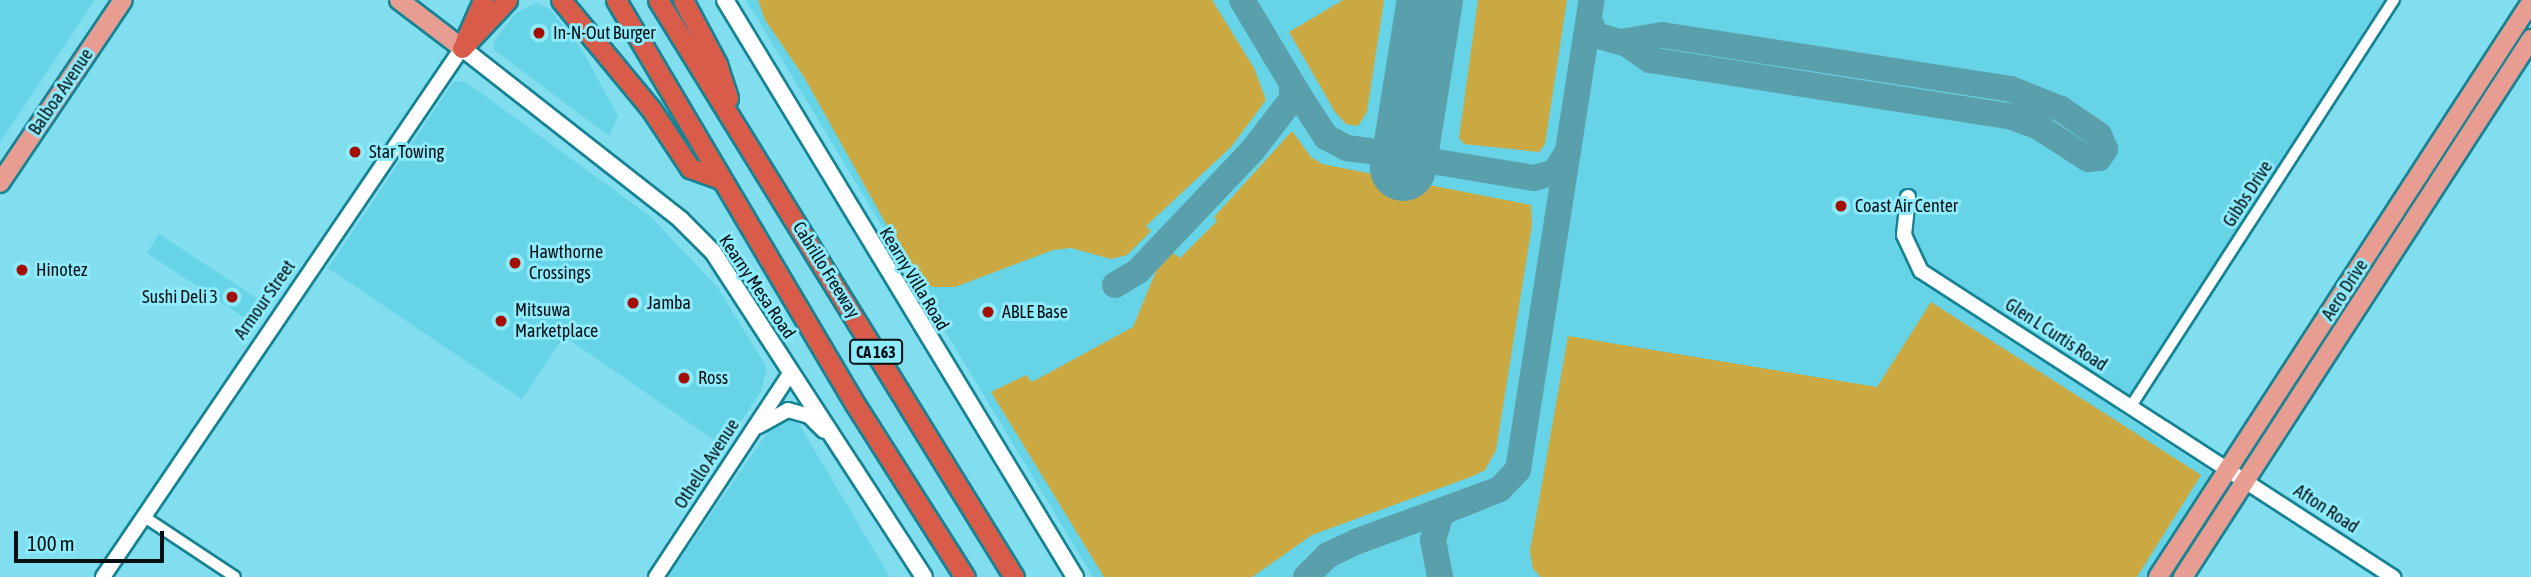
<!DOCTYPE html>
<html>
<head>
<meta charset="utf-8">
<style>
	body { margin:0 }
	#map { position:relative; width:2531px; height:577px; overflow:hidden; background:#80deef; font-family:"Asap Condensed",sans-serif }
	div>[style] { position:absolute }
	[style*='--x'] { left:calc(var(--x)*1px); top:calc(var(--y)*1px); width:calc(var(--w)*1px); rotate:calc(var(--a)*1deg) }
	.built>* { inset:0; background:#67d3e6 }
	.green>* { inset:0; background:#caa943 }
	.taxiway>* { height:26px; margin:-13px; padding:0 13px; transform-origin:13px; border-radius:13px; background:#5aa0ac }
	.runway>* { height:66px; margin:-33px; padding:0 33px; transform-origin:33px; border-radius:33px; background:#5aa0ac }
	.roads { filter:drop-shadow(2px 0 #158393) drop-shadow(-2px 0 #158393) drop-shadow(0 2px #158393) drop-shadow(0 -2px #158393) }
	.minor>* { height:10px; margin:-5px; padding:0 5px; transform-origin:5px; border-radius:5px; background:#fff }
	.tertiary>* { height:14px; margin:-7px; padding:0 7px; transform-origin:7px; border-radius:7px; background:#fff }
	.secondary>* { height:16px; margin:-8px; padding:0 8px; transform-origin:8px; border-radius:8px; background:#fff }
	.primary>* { height:18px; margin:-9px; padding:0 9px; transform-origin:9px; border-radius:9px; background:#e89d92 }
	.motorway>* { height:19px; margin:-9.5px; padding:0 9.5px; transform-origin:9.5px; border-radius:9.5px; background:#d95b49 }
	.dots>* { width:19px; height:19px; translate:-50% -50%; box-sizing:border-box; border:4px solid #8debfc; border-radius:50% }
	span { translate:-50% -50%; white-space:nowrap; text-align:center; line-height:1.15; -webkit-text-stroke:6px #8debfc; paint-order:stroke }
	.shield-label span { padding:2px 5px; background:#8debfc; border:2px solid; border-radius:5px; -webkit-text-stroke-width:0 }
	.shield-label { font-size:16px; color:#000f12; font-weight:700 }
	.poi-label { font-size:18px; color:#000f12 }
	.left { translate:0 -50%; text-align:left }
	.right { translate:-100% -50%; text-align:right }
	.street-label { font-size:18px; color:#000f12 }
	.scale { position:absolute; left:14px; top:531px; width:150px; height:32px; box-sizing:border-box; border:4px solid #000f12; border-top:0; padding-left:9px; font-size:21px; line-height:24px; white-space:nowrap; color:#000f12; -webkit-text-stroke:5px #8debfc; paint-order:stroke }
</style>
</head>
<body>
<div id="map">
	<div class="built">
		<div style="clip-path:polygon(0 0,95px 0,0 143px)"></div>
		<div style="clip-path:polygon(746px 0,2384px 0,2119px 412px,2210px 471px,2209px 481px,2147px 577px,1093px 577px)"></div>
		<div style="clip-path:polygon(536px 3px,550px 9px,582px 50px,618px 116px,609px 136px,493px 49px,496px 38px,516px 13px)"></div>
		<div style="clip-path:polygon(454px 81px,466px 82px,651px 217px,718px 288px,767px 368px,761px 391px,724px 447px,564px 336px,522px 399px,328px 268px)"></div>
		<div style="clip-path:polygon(159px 234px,267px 305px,254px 324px,147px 253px)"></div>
		<div style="clip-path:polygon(794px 416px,890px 577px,668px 577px,777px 418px)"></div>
	</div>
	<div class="green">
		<div style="clip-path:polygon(758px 0,1212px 0,1254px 68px,1266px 100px,1231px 147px,1146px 226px,1151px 231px,1127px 255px,1111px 259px,1071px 248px,1053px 250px,955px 287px,932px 287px,910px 267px,804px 77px,765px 20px)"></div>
		<div style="clip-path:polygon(1343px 0,1384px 0,1367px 112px,1358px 126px,1346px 124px,1335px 112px,1289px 32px)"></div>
		<div style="clip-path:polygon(1478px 0,1567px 0,1545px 144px,1539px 152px,1464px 144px,1459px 138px)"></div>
		<div style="clip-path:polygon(1292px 131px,1311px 157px,1322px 164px,1531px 205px,1532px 225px,1496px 450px,1485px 470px,1473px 476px,1312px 535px,1252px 577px,1104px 577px,991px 392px,1026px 375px,1032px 382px,1133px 327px,1156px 271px,1173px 253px,1180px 258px,1217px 221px,1214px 217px)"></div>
		<div style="clip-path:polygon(1931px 302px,2201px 475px,2137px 577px,1541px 577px,1533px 569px,1530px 551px,1568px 336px,1877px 387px)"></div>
	</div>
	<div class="taxiway">
		<div style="--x:1242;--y:0;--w:113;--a:59.1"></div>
		<div style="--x:1589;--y:19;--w:17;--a:69"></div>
		<div style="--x:1595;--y:35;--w:33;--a:16"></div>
		<div style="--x:1627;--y:44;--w:28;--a:35"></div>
		<div style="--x:1650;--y:60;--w:366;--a:8.9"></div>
		<div style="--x:2012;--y:117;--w:27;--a:20"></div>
		<div style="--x:2037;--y:126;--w:61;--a:32.9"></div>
		<div style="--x:2088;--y:159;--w:11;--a:-5"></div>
		<div style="--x:2099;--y:158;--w:11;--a:-56"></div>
		<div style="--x:2105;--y:149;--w:15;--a:-113"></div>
		<div style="--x:2099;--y:135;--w:46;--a:-145.6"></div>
		<div style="--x:2061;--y:109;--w:54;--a:-158.2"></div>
		<div style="--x:2011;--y:89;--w:353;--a:-171.2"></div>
		<div style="--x:1662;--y:35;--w:42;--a:170.3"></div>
		<div style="--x:1300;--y:97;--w:48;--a:57"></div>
		<div style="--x:1326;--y:137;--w:24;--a:28"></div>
		<div style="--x:1347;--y:148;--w:43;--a:7.9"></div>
		<div style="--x:1390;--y:154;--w:17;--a:-36"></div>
		<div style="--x:1404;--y:144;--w:16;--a:-68"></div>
		<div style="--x:1410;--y:129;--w:22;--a:82"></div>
		<div style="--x:1413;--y:151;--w:15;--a:37"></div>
		<div style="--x:1425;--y:160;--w:110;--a:9.4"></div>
		<div style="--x:1534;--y:178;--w:22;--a:-16"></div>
		<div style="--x:1555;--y:172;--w:25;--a:-58"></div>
		<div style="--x:1115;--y:285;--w:27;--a:-31"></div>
		<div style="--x:1138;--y:271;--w:166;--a:-46.5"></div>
		<div style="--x:1252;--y:151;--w:66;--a:-52.4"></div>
		<div style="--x:1292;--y:99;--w:15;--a:-90"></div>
		<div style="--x:1500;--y:489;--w:26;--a:-47"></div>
		<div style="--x:1518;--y:470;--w:476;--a:-81.1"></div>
		<div style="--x:1306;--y:577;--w:31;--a:-45"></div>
		<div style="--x:1328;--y:555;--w:33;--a:-25"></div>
		<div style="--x:1358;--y:541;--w:151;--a:-20.1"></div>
		<div style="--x:1500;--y:489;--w:59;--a:158.2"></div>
		<div style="--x:1445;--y:511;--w:8;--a:130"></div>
		<div style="--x:1440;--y:517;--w:24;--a:107"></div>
		<div style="--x:1433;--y:540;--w:38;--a:79"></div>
	</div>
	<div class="runway">
		<div style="--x:1403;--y:168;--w:170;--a:-80.9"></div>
	</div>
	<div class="roads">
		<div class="minor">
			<div style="--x:2131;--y:406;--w:484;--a:-57.1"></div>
			<div style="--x:143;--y:516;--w:110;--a:33.5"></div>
		</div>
		<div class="tertiary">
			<div style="--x:1908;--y:197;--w:38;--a:96"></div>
			<div style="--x:1904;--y:235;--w:40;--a:65"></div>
			<div style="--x:1921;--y:271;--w:563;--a:32.96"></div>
			<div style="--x:759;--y:426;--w:33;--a:-29"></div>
			<div style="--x:788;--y:410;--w:22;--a:16"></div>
			<div style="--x:809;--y:416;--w:21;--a:45"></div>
			<div style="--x:103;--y:577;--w:639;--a:-55.84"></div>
			<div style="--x:656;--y:577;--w:245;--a:-56.6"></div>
		</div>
		<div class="secondary">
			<div style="--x:725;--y:0;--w:675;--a:58.76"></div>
			<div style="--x:462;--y:48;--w:278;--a:38.1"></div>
			<div style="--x:681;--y:220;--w:45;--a:45"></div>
			<div style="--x:713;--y:252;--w:387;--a:57"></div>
		</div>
		<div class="primary">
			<div style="--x:399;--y:0;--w:79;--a:37.3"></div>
			<div style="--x:0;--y:183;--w:220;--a:-56.1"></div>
			<div style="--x:2158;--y:577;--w:685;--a:-57.03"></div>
			<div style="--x:2183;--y:577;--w:641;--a:-57.1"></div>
		</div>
		<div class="motorway">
			<div style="--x:561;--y:0;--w:141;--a:50.5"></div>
			<div style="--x:651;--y:109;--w:71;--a:56.5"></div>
			<div style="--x:690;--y:168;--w:33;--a:20"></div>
			<div style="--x:616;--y:0;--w:469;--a:59.4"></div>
			<div style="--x:855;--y:404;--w:205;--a:57.6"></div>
			<div style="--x:658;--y:0;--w:678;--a:58.33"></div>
			<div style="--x:683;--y:0;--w:72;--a:62"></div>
			<div style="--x:717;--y:64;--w:36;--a:72"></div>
			<div style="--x:465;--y:41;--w:45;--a:-66.3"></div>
			<div style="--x:462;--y:48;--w:66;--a:-46.8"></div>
		</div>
	</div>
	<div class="dots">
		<div style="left:539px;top:33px;background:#a30e00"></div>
		<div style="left:355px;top:152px;background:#a30e00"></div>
		<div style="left:1841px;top:206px;background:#a30e00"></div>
		<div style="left:515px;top:263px;background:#a30e00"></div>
		<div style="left:22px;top:270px;background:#a30e00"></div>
		<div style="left:232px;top:297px;background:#a30e00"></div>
		<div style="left:633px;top:303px;background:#a30e00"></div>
		<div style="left:988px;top:312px;background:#a30e00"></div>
		<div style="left:501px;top:321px;background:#a30e00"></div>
		<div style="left:684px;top:378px;background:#a30e00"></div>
	</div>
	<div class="shield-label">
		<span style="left:876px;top:352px">CA 163</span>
	</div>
	<div class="poi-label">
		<span class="left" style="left:553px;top:33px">In-N-Out Burger</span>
		<span class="left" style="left:369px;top:152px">Star Towing</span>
		<span class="left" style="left:1855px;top:206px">Coast Air Center</span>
		<span class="left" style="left:529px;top:263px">Hawthorne<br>Crossings</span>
		<span class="left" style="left:36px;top:270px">Hinotez</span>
		<span class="right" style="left:218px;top:297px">Sushi Deli 3</span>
		<span class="left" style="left:647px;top:303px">Jamba</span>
		<span class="left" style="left:515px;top:321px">Mitsuwa<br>Marketplace</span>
		<span class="left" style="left:1002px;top:312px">ABLE Base</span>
		<span class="left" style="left:698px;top:378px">Ross</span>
	</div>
	<div class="street-label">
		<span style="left:61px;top:92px;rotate:-56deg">Balboa Avenue</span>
		<span style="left:2248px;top:194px;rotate:-57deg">Gibbs Drive</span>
		<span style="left:826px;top:270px;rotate:58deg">Cabrillo Freeway</span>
		<span style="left:914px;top:279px;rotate:59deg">Kearny Villa Road</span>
		<span style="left:757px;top:287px;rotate:56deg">Kearny Mesa Road</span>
		<span style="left:2345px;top:290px;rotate:-57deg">Aero Drive</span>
		<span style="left:265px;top:300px;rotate:-55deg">Armour Street</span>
		<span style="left:2056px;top:335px;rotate:33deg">Glen L Curtis Road</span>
		<span style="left:707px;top:464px;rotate:-57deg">Othello Avenue</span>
		<span style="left:2326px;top:509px;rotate:33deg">Afton Road</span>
	</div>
	<div class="scale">100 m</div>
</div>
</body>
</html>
